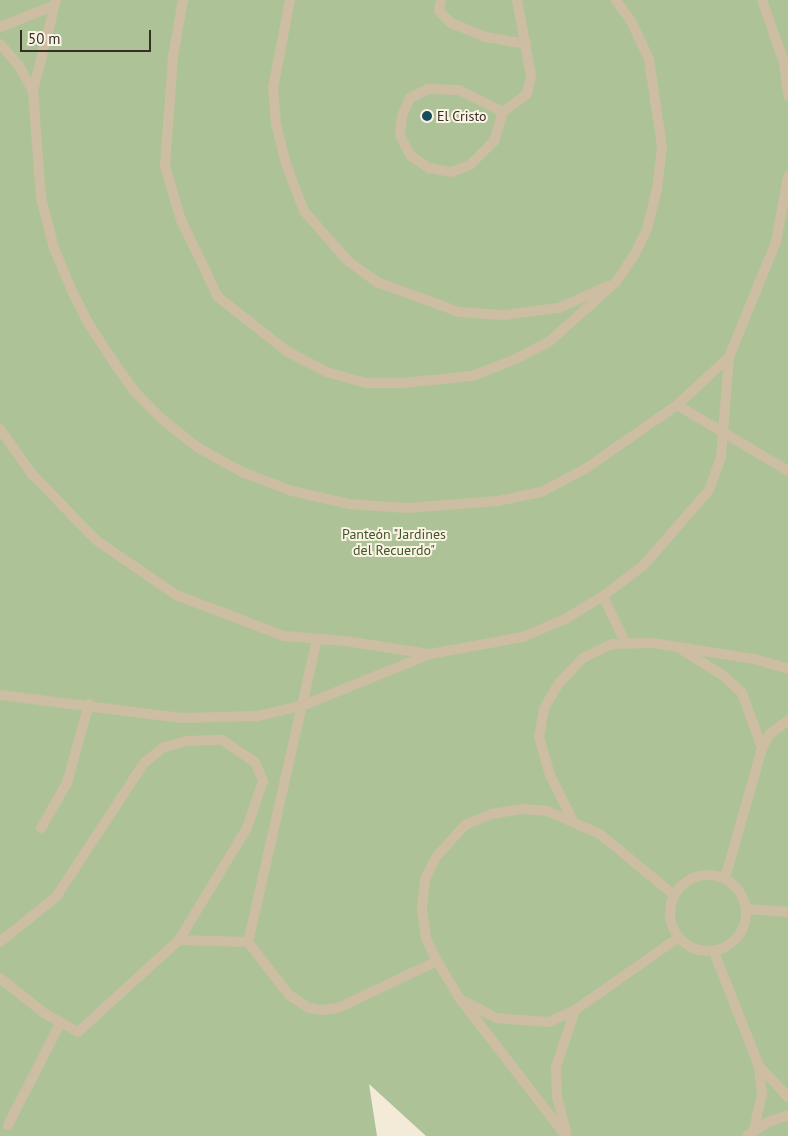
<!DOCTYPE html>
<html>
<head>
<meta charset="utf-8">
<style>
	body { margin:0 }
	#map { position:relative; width:788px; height:1136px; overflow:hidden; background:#f3ebd8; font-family:"PT Sans",sans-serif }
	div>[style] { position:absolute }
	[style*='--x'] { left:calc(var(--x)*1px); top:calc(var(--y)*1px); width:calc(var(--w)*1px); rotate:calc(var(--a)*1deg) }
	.green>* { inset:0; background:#adc397 }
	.lane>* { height:10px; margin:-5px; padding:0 5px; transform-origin:5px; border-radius:5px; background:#ccbda3 }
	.lane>.ring { margin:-5px; padding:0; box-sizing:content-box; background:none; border:10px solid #ccbda3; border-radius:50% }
	.dots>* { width:14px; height:14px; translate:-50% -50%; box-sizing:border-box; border:2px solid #fbf4e5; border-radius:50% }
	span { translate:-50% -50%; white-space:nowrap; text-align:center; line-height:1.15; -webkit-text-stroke:4px #fbf4e5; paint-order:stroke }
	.poi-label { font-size:14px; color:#372e26 }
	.left { translate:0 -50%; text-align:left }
	.park-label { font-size:14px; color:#3d5727 }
	.scale { position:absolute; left:20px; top:30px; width:131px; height:22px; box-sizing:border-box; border:2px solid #372e26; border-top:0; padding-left:6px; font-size:15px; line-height:18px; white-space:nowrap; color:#372e26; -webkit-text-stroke:4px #fbf4e5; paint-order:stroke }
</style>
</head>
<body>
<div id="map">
	<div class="green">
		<div style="clip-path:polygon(0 0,788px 0,788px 1136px,426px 1136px,369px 1084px,377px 1136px,0 1136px)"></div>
	</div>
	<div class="lane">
		<div style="--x:56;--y:0;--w:94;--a:104.2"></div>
		<div style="--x:33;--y:91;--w:107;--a:85.7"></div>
		<div style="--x:41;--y:198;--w:52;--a:75.4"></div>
		<div style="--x:54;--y:248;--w:47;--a:67.3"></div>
		<div style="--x:72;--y:291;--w:39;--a:63"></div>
		<div style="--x:90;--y:326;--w:49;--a:56.6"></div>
		<div style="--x:117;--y:367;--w:32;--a:54"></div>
		<div style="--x:136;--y:393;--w:37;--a:45"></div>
		<div style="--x:162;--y:419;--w:45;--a:38.7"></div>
		<div style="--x:197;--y:447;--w:51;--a:29.1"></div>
		<div style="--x:242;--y:472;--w:53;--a:20.8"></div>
		<div style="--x:292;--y:491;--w:58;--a:12.8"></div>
		<div style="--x:349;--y:504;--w:58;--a:3.9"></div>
		<div style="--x:407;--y:508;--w:91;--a:-4.4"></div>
		<div style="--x:498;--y:501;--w:44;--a:-11.8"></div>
		<div style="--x:541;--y:492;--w:50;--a:-27.6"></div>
		<div style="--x:585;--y:469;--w:112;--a:-34.8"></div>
		<div style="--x:677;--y:405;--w:71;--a:-42.7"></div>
		<div style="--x:729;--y:357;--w:124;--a:-67.8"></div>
		<div style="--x:776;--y:242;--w:67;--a:-79.7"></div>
		<div style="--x:183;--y:0;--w:58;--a:100"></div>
		<div style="--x:173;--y:57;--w:109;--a:94.2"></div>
		<div style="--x:165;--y:166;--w:56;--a:73.5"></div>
		<div style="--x:181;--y:220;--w:85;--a:64.3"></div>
		<div style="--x:218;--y:297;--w:89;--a:38.2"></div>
		<div style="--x:288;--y:352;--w:44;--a:27.1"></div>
		<div style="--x:327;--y:372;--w:40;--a:16"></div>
		<div style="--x:365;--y:383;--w:38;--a:0"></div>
		<div style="--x:403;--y:383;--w:69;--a:-5.8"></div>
		<div style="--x:472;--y:376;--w:47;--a:-21.1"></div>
		<div style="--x:516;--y:359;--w:40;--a:-28"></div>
		<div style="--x:551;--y:340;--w:87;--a:-41.7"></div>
		<div style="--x:616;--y:282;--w:34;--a:-56"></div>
		<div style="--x:635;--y:254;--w:28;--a:-64"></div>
		<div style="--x:647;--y:229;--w:41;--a:-76"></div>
		<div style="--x:657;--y:189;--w:42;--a:-83.2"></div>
		<div style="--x:662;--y:147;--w:89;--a:-98.4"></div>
		<div style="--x:649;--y:59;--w:42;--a:-115.3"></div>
		<div style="--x:631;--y:21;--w:26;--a:-126"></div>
		<div style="--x:290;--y:0;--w:90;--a:100.9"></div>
		<div style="--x:273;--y:88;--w:36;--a:85"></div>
		<div style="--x:276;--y:124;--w:41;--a:76"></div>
		<div style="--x:286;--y:164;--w:50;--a:69"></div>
		<div style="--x:304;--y:211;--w:67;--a:48.7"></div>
		<div style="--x:348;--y:261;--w:36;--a:36"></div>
		<div style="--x:377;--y:282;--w:87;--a:20.1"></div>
		<div style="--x:459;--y:312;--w:45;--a:3.8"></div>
		<div style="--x:504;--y:315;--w:55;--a:-7.3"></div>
		<div style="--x:559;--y:308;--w:54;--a:-24.2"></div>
		<div style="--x:441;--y:0;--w:11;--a:100"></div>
		<div style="--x:439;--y:11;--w:17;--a:45"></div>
		<div style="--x:451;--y:23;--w:38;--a:22"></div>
		<div style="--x:486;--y:37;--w:41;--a:9.9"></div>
		<div style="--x:762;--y:0;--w:66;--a:70.5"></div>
		<div style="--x:784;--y:62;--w:34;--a:83"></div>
		<div style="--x:0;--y:27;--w:57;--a:-21.6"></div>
		<div style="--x:0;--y:44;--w:29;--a:49"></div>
		<div style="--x:19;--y:66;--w:29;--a:61"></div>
		<div style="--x:503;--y:112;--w:49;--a:-153.4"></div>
		<div style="--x:459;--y:90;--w:31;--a:-178"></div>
		<div style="--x:428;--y:89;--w:20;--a:153"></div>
		<div style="--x:410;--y:98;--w:20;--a:114"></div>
		<div style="--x:402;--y:116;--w:20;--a:96"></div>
		<div style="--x:400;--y:136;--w:23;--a:61"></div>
		<div style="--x:411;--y:156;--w:22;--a:34"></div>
		<div style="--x:429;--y:168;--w:22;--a:10"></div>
		<div style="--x:451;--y:172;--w:20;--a:-20"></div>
		<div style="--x:470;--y:165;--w:34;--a:-45"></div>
		<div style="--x:494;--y:141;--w:30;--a:-73"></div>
		<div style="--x:503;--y:112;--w:30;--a:-37"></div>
		<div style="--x:527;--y:94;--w:18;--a:-77"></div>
		<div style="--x:531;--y:76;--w:77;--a:-100.4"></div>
		<div style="--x:677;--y:405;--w:129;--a:30.7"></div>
		<div style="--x:0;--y:429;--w:55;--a:54.6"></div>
		<div style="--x:32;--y:474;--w:92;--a:45.9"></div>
		<div style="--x:96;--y:540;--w:97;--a:34.5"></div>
		<div style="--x:176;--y:595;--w:116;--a:20.8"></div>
		<div style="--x:284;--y:636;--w:61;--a:4.7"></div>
		<div style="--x:345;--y:641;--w:85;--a:8.8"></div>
		<div style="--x:603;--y:596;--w:53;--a:64.4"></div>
		<div style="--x:317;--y:639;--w:311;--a:102.8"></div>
		<div style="--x:248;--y:942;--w:67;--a:52.3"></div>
		<div style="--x:289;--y:995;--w:24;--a:33"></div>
		<div style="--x:309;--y:1008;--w:12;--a:9"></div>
		<div style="--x:321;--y:1010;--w:17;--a:-7"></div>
		<div style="--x:338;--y:1008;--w:110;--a:-25.4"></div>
		<div style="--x:679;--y:648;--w:53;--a:31.9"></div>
		<div style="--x:724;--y:676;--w:25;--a:43"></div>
		<div style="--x:742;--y:693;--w:59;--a:70"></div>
		<div style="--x:0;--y:695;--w:183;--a:7.2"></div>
		<div style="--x:182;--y:718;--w:76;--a:-1.5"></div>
		<div style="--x:258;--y:716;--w:47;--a:-13.4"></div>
		<div style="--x:304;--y:705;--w:136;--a:-22"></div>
		<div style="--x:430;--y:654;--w:95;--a:-10.4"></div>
		<div style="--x:523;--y:637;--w:46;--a:-23.2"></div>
		<div style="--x:565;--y:619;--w:44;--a:-31.2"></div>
		<div style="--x:603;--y:596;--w:51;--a:-37.1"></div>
		<div style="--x:644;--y:565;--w:99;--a:-49.1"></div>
		<div style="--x:709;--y:490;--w:35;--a:-70"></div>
		<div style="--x:721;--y:457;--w:100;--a:-85.4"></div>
		<div style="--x:573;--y:821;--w:51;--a:-116.6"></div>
		<div style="--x:550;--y:775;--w:40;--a:-106"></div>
		<div style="--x:539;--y:737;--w:29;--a:-80"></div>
		<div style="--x:544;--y:708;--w:29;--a:-59"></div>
		<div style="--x:559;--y:683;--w:35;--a:-46"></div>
		<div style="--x:583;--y:658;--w:32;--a:-26"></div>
		<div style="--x:612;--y:644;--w:40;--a:-1.4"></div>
		<div style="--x:652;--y:643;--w:103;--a:8.9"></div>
		<div style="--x:754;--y:659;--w:35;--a:16"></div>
		<div style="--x:41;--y:828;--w:52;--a:-60"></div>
		<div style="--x:67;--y:783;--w:82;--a:-74.4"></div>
		<div class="ring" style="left:670px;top:875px;width:66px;height:66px"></div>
		<div style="--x:725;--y:878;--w:135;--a:-74.1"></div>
		<div style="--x:762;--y:748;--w:16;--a:-60"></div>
		<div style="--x:770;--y:734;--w:23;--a:-38"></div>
		<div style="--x:747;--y:909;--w:41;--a:4.2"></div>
		<div style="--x:0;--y:942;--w:72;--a:-38.8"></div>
		<div style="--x:56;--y:897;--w:160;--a:-56.7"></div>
		<div style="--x:144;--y:763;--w:26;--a:-39"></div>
		<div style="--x:164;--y:747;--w:23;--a:-15"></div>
		<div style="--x:186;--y:741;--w:36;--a:-2"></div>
		<div style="--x:222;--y:740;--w:40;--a:34"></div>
		<div style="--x:255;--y:762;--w:21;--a:67"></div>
		<div style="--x:263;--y:781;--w:50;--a:108.8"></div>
		<div style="--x:247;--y:828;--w:131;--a:121.3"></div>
		<div style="--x:714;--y:952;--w:123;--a:68.5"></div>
		<div style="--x:759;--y:1066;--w:28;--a:84"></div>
		<div style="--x:762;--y:1094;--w:37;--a:103"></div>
		<div style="--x:0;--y:978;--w:56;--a:38.5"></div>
		<div style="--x:44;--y:1013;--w:39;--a:29"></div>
		<div style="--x:78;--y:1032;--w:137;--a:-42.3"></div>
		<div style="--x:179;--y:940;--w:69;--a:1.7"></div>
		<div style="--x:464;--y:1001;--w:36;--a:28"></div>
		<div style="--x:496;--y:1018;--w:53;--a:4.3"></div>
		<div style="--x:549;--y:1022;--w:29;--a:-25"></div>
		<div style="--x:575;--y:1010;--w:126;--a:-35"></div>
		<div style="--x:760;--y:1067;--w:41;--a:47"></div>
		<div style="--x:8;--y:1125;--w:114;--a:-62.8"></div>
		<div style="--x:566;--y:1132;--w:36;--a:-104"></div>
		<div style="--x:557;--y:1097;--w:30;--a:-92"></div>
		<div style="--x:556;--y:1067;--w:60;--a:-71.6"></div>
		<div style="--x:566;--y:1136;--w:173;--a:-127.7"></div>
		<div style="--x:460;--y:999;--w:44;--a:-121.2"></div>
		<div style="--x:437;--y:961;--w:25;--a:-116"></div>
		<div style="--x:426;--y:938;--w:30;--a:-98"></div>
		<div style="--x:422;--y:908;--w:29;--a:-84"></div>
		<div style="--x:425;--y:879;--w:25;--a:-63"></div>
		<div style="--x:436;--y:857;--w:43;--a:-47.8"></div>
		<div style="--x:465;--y:825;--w:28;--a:-23"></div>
		<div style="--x:491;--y:814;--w:32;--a:-9"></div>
		<div style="--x:523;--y:809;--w:24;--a:5"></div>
		<div style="--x:547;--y:811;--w:58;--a:23.5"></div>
		<div style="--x:600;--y:834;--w:96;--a:39.5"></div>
		<div style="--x:747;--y:1136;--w:25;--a:-34"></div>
		<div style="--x:768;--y:1122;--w:21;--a:-19"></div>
	</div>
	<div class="dots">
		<div style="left:427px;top:116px;background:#184b5c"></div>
	</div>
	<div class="poi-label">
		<span class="left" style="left:437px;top:116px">El Cristo</span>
	</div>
	<div class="park-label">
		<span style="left:394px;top:542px">Panteón "Jardines<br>del Recuerdo"</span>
	</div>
	<div class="scale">50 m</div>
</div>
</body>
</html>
